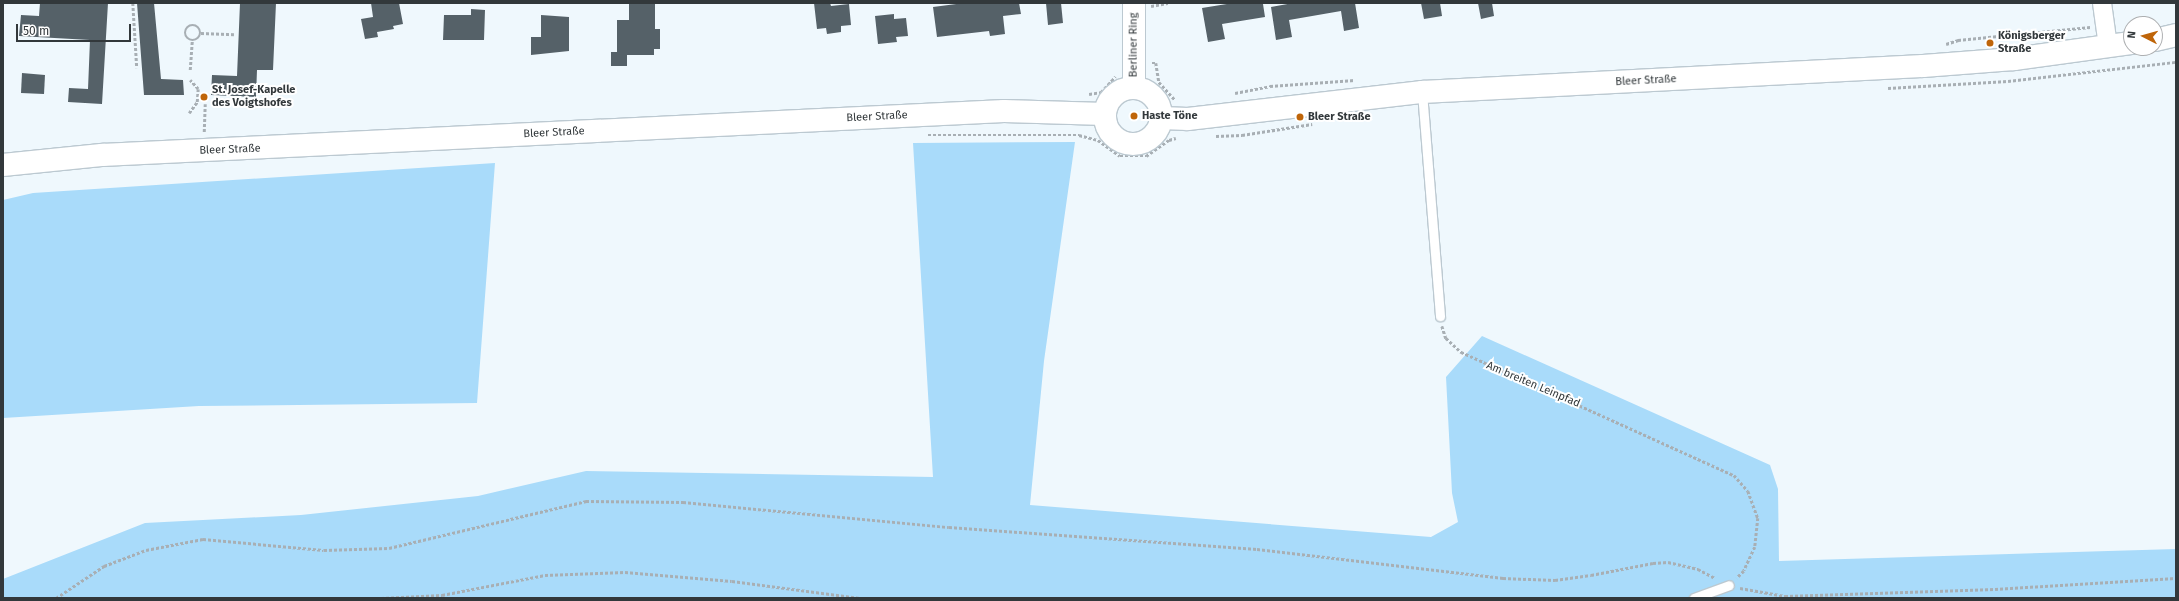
<!DOCTYPE html>
<html>
<head>
<meta charset="utf-8">
<style>
	body { margin:0 }
	#map { position:relative; width:2179px; height:601px; overflow:hidden; background:#eff8fd; font-family:"Fira Sans",sans-serif }
	div>[style] { position:absolute }
	[style*='--x'] { left:calc(var(--x)*1px); top:calc(var(--y)*1px); width:calc(var(--w)*1px); rotate:calc(var(--a)*1deg) }
	.green>* { inset:0; background:#a9dbfa }
	.building>* { inset:0; background:#556168 }
	.path>* { height:2.5px; margin-top:-1.25px; transform-origin:0; background:repeating-linear-gradient(90deg,#a8afb4 0 3px,transparent 0 5px) }
	.path>.ring { margin:-1.25px; padding:0; box-sizing:content-box; background:none; border:2.5px solid #a8afb4; border-radius:50% }
	.roads { filter:drop-shadow(1px 0 #bcc9d1) drop-shadow(-1px 0 #bcc9d1) drop-shadow(0 1px #bcc9d1) drop-shadow(0 -1px #bcc9d1) }
	.lane>* { height:9px; margin:-4.5px; padding:0 4.5px; transform-origin:4.5px; border-radius:4.5px; background:#fff }
	.street>* { height:18px; margin:-9px; padding:0 9px; transform-origin:9px; border-radius:9px; background:#fff }
	.secondary>* { height:22px; margin:-11px; padding:0 11px; transform-origin:11px; border-radius:11px; background:#fff }
	.secondary>.ring { margin:-11px; padding:0; box-sizing:content-box; background:none; border:22px solid #fff; border-radius:50% }
	.dots>* { width:11px; height:11px; translate:-50% -50%; box-sizing:border-box; border:2px solid #fff; border-radius:50% }
	span { translate:-50% -50%; white-space:nowrap; text-align:center; line-height:1.15; -webkit-text-stroke:4px #fff; paint-order:stroke }
	.poi-label { font-size:11px; color:#32383b; font-weight:700 }
	.left { translate:0 -50%; text-align:left }
	.street-label { font-size:11px; color:#32383b }
	.frame { position:absolute; inset:0; border:4px solid #32383b; pointer-events:none }
	.north { position:absolute; left:2123px; top:16px; width:40px; height:40px; box-sizing:border-box; background:#fff; border:1px solid #adafb1; border-radius:50%; rotate:276deg; font-size:11px; font-weight:700; line-height:16px; text-align:center; color:#32383b }
	.north::after { content:''; display:block; margin:auto; width:14px; height:18px; background:#bf6509; clip-path:polygon(50% 0,100% 100%,50% 72%,0 100%) }
	.scale { position:absolute; left:16px; top:24px; width:115px; height:18px; box-sizing:border-box; border:2px solid #32383b; border-top:0; padding-left:5px; font-size:12px; line-height:14px; white-space:nowrap; color:#32383b; -webkit-text-stroke:3px #fff; paint-order:stroke }
</style>
</head>
<body>
<div id="map">
	<div class="green">
		<div style="clip-path:polygon(1075px 142px,1044px 361px,1030px 505px,1431px 537px,1458px 522px,1452px 493px,1446px 377px,1482px 336px,1770px 465px,1778px 489px,1779px 561px,2176px 549px,2176px 598px,3px 598px,3px 579px,145px 523px,301px 515px,478px 496px,586px 471px,933px 477px,913px 143px)"></div>
		<div style="clip-path:polygon(495px 163px,477px 403px,199px 406px,3px 418px,3px 200px,33px 193px)"></div>
	</div>
	<div class="building">
		<div style="clip-path:polygon(40px 3px,108px 3px,102px 104px,68px 102px,69px 88px,88px 89px,90px 40px,19px 36px,21px 15px,39px 16px)"></div>
		<div style="clip-path:polygon(137px 3px,154px 3px,161px 79px,183px 80px,184px 95px,144px 95px)"></div>
		<div style="clip-path:polygon(240px 3px,276px 3px,273px 70px,257px 70px,256px 97px,211px 95px,212px 75px,237px 76px)"></div>
		<div style="clip-path:polygon(371px 3px,399px 3px,403px 24px,393px 26px,394px 29px,377px 32px,378px 37px,365px 39px,361px 19px,373px 17px)"></div>
		<div style="clip-path:polygon(629px 3px,655px 3px,655px 29px,660px 29px,660px 49px,654px 49px,654px 55px,627px 55px,627px 66px,611px 66px,611px 52px,617px 52px,617px 20px,629px 20px)"></div>
		<div style="clip-path:polygon(814px 3px,830px 3px,831px 6px,849px 4px,851px 25px,841px 26px,841px 32px,827px 34px,826px 28px,817px 29px)"></div>
		<div style="clip-path:polygon(964px 3px,1019px 3px,1021px 14px,1003px 16px,1005px 34px,990px 36px,989px 31px,937px 37px,933px 7px)"></div>
		<div style="clip-path:polygon(1046px 3px,1061px 3px,1063px 23px,1048px 25px)"></div>
		<div style="clip-path:polygon(1233px 3px,1263px 4px,1265px 17px,1222px 24px,1225px 39px,1208px 42px,1202px 8px)"></div>
		<div style="clip-path:polygon(1293px 3px,1355px 3px,1359px 28px,1344px 31px,1341px 11px,1289px 20px,1292px 37px,1276px 40px,1271px 7px)"></div>
		<div style="clip-path:polygon(1421px 3px,1440px 3px,1442px 16px,1424px 19px)"></div>
		<div style="clip-path:polygon(1478px 3px,1492px 3px,1494px 16px,1481px 19px)"></div>
		<div style="clip-path:polygon(471px 9px,485px 10px,484px 40px,443px 40px,444px 15px,471px 15px)"></div>
		<div style="clip-path:polygon(894px 14px,894px 19px,906px 18px,908px 36px,896px 37px,897px 42px,878px 44px,875px 16px)"></div>
		<div style="clip-path:polygon(541px 15px,569px 17px,569px 51px,531px 55px,531px 37px,541px 37px)"></div>
		<div style="clip-path:polygon(22px 73px,45px 75px,44px 94px,21px 93px)"></div>
	</div>
	<div class="path">
		<div style="--x:133;--y:3;--w:65;--a:86.5"></div>
		<div style="--x:1151;--y:6;--w:17;--a:-10"></div>
		<div class="ring" style="left:185px;top:25px;width:13.5px;height:13.5px"></div>
		<div style="--x:201;--y:33;--w:33;--a:2"></div>
		<div style="--x:1946;--y:44;--w:13;--a:-18"></div>
		<div style="--x:1958;--y:40;--w:133;--a:-5.6"></div>
		<div style="--x:1152;--y:63;--w:4;--a:0"></div>
		<div style="--x:1156;--y:63;--w:19;--a:81"></div>
		<div style="--x:1159;--y:82;--w:24;--a:48"></div>
		<div style="--x:190;--y:70;--w:30;--a:-86"></div>
		<div style="--x:1888;--y:88;--w:120;--a:-3.3"></div>
		<div style="--x:2008;--y:81;--w:169;--a:-6.5"></div>
		<div style="--x:1235;--y:93;--w:36;--a:-11"></div>
		<div style="--x:1270;--y:86;--w:85;--a:-4"></div>
		<div style="--x:1089;--y:94;--w:12;--a:-9"></div>
		<div style="--x:1101;--y:92;--w:21;--a:-47"></div>
		<div style="--x:189;--y:113;--w:14;--a:-54"></div>
		<div style="--x:197;--y:102;--w:13;--a:-86"></div>
		<div style="--x:198;--y:89;--w:12;--a:-132"></div>
		<div style="--x:204;--y:132;--w:28;--a:-88"></div>
		<div style="--x:928;--y:135;--w:151;--a:0"></div>
		<div style="--x:1079;--y:135;--w:20;--a:15"></div>
		<div style="--x:1098;--y:140;--w:27;--a:36"></div>
		<div style="--x:1120;--y:156;--w:26;--a:0"></div>
		<div style="--x:1146;--y:156;--w:28;--a:-35"></div>
		<div style="--x:1169;--y:140;--w:7;--a:-16"></div>
		<div style="--x:1216;--y:136;--w:26;--a:-2"></div>
		<div style="--x:1242;--y:135;--w:71;--a:-8.9"></div>
		<div style="--x:1442;--y:326;--w:13;--a:72"></div>
		<div style="--x:1446;--y:338;--w:21;--a:43"></div>
		<div style="--x:1461;--y:352;--w:299;--a:24.3"></div>
		<div style="--x:1734;--y:475;--w:21;--a:49"></div>
		<div style="--x:1748;--y:491;--w:29;--a:70"></div>
		<div style="--x:1758;--y:518;--w:29;--a:96"></div>
		<div style="--x:1755;--y:547;--w:26;--a:115"></div>
		<div style="--x:1744;--y:571;--w:10;--a:135"></div>
		<div style="--x:1740;--y:588;--w:46;--a:10.1"></div>
		<div style="--x:1785;--y:596;--w:210;--a:-1.9"></div>
		<div style="--x:1995;--y:589;--w:181;--a:-3.5"></div>
		<div style="--x:56;--y:598;--w:58;--a:-33.7"></div>
		<div style="--x:104;--y:566;--w:45;--a:-20.9"></div>
		<div style="--x:146;--y:550;--w:58;--a:-10.9"></div>
		<div style="--x:203;--y:539;--w:121;--a:5.2"></div>
		<div style="--x:324;--y:550;--w:65;--a:-1.8"></div>
		<div style="--x:389;--y:548;--w:203;--a:-13.4"></div>
		<div style="--x:586;--y:501;--w:97;--a:0.6"></div>
		<div style="--x:683;--y:502;--w:267;--a:5.4"></div>
		<div style="--x:949;--y:527;--w:309;--a:4.1"></div>
		<div style="--x:1257;--y:549;--w:248;--a:6.7"></div>
		<div style="--x:1503;--y:578;--w:52;--a:2.2"></div>
		<div style="--x:1555;--y:580;--w:36;--a:-8"></div>
		<div style="--x:1591;--y:575;--w:63;--a:-11"></div>
		<div style="--x:1653;--y:563;--w:15;--a:-4"></div>
		<div style="--x:1668;--y:562;--w:31;--a:13"></div>
		<div style="--x:1698;--y:569;--w:19;--a:28"></div>
		<div style="--x:381;--y:598;--w:61;--a:-2.8"></div>
		<div style="--x:442;--y:595;--w:105;--a:-11"></div>
		<div style="--x:545;--y:575;--w:80;--a:-2.1"></div>
		<div style="--x:625;--y:572;--w:107;--a:4.8"></div>
		<div style="--x:732;--y:581;--w:129;--a:7.6"></div>
	</div>
	<div class="roads">
		<div class="lane">
			<div style="--x:1422;--y:92;--w:225;--a:85.4"></div>
			<div style="--x:1694;--y:598;--w:37;--a:-20"></div>
		</div>
		<div class="street">
			<div style="--x:2102;--y:3;--w:43;--a:82.1"></div>
		</div>
		<div class="secondary">
			<div style="--x:2155;--y:40;--w:22;--a:-13"></div>
			<div style="--x:1134;--y:88;--w:85;--a:-90"></div>
			<div class="ring" style="left:1105px;top:88px;width:34px;height:34px"></div>
			<div style="--x:1161;--y:118;--w:27;--a:2"></div>
			<div style="--x:1188;--y:119;--w:236;--a:-6.6"></div>
			<div style="--x:1422;--y:92;--w:502;--a:-2.97"></div>
			<div style="--x:1923;--y:66;--w:91;--a:-4.4"></div>
			<div style="--x:2014;--y:59;--w:118;--a:-7.8"></div>
			<div style="--x:3;--y:165;--w:100;--a:-5.8"></div>
			<div style="--x:102;--y:155;--w:903;--a:-2.79"></div>
			<div style="--x:1004;--y:111;--w:101;--a:1.7"></div>
		</div>
	</div>
	<div class="dots">
		<div style="left:1990px;top:43px;background:#bf6509"></div>
		<div style="left:204px;top:97px;background:#bf6509"></div>
		<div style="left:1134px;top:116px;background:#bf6509"></div>
		<div style="left:1300px;top:117px;background:#bf6509"></div>
	</div>
	<div class="poi-label">
		<span class="left" style="left:1998px;top:43px">Königsberger<br>Straße</span>
		<span class="left" style="left:212px;top:97px">St. Josef-Kapelle<br>des Voigtshofes</span>
		<span class="left" style="left:1142px;top:116px">Haste Töne</span>
		<span class="left" style="left:1308px;top:117px">Bleer Straße</span>
	</div>
	<div class="street-label">
		<span style="left:1134px;top:45px;rotate:-90deg">Berliner Ring</span>
		<span style="left:1646px;top:81px;rotate:-3deg">Bleer Straße</span>
		<span style="left:877px;top:117px;rotate:-3deg">Bleer Straße</span>
		<span style="left:554px;top:133px;rotate:-3deg">Bleer Straße</span>
		<span style="left:230px;top:150px;rotate:-2deg">Bleer Straße</span>
		<span style="left:1533px;top:385px;rotate:23deg">Am breiten Leinpfad</span>
	</div>
	<div class="frame"></div>
	<div class="north">N</div>
	<div class="scale">50 m</div>
</div>
</body>
</html>
